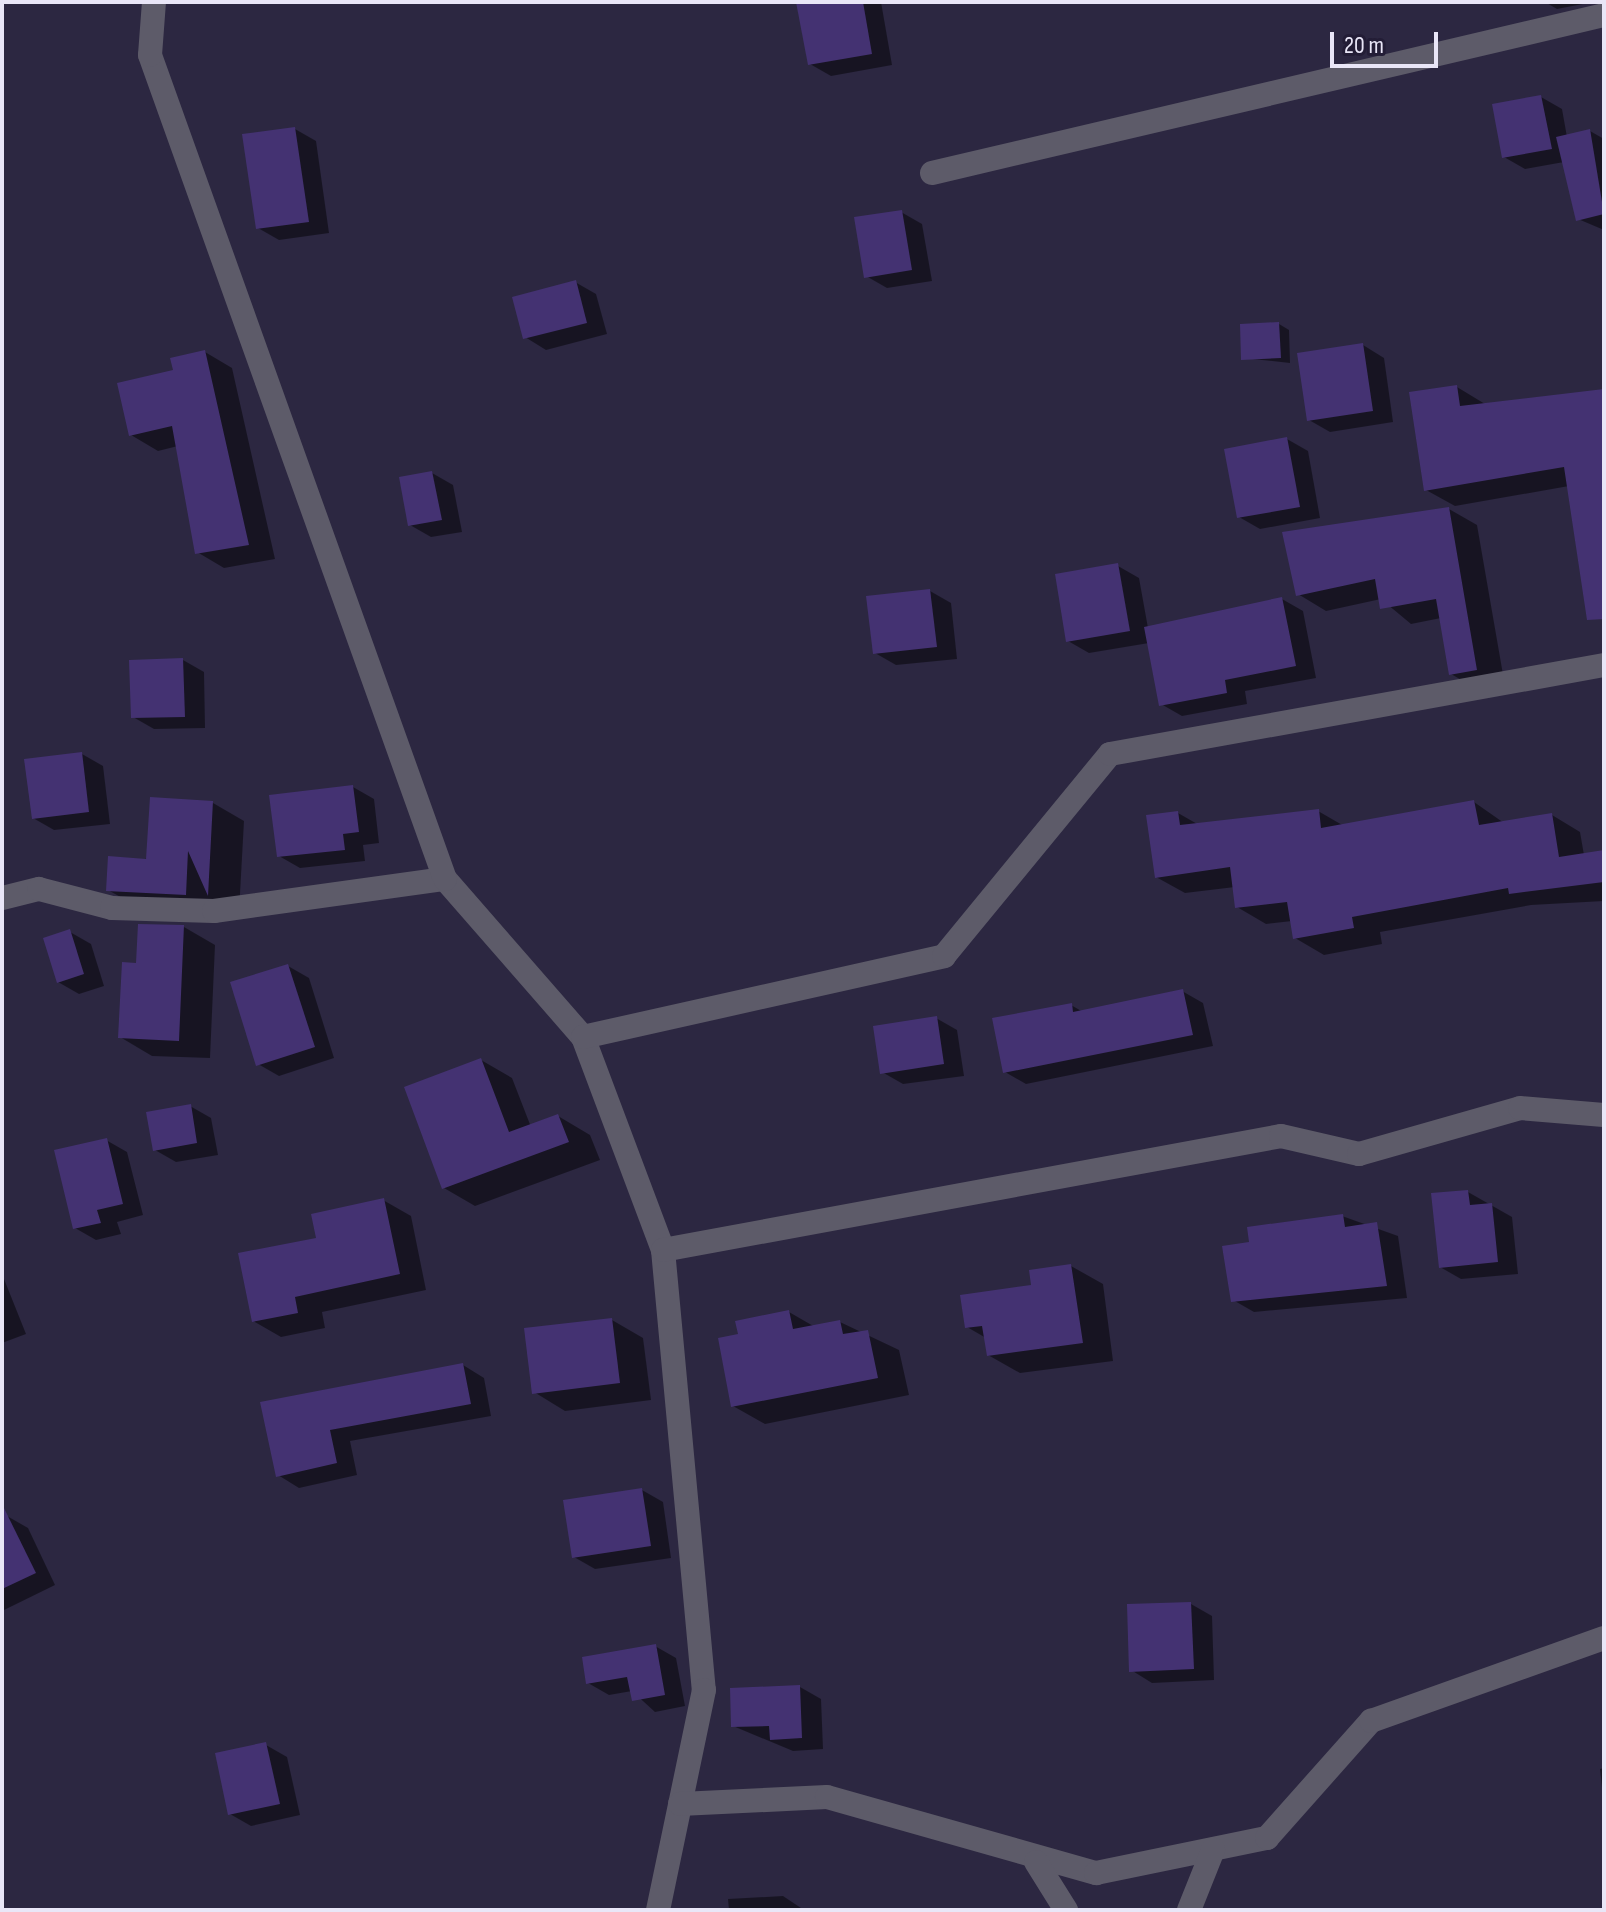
<!DOCTYPE html>
<html>
<head>
<meta charset="utf-8">
<style>
	body { margin:0 }
	#map { position:relative; width:1606px; height:1912px; overflow:hidden; background:#2c2741; font-family:"Sofia Sans Condensed",sans-serif }
	div>[style] { position:absolute }
	[style*='--x'] { left:calc(var(--x)*1px); top:calc(var(--y)*1px); width:calc(var(--w)*1px); rotate:calc(var(--a)*1deg) }
	.shadow>* { inset:0; background:#0007 }
	.building>* { inset:0; background:#443272 }
	.street>* { height:24px; margin:-12px; padding:0 12px; transform-origin:12px; border-radius:12px; background:#5d5b69 }
	span { translate:-50% -50%; white-space:nowrap; text-align:center; line-height:1.15; -webkit-text-stroke:8px #231d36; paint-order:stroke }
	.frame { position:absolute; inset:0; border:4px solid #e9e6f7; pointer-events:none }
	.scale { position:absolute; left:1330px; top:32px; width:108px; height:36px; box-sizing:border-box; border:4px solid #e9e6f7; border-top:0; padding-left:10px; font-size:24px; line-height:28px; white-space:nowrap; color:#e9e6f7; -webkit-text-stroke:6px #231d36; paint-order:stroke }
</style>
</head>
<body>
<div id="map">
	<div class="shadow">
		<div style="clip-path:polygon(798px 2px,881px 2px,892px 65px,831px 76px,810px 64px)"></div>
		<div style="clip-path:polygon(1545px 2px,1593px 2px,1557px 9px)"></div>
		<div style="clip-path:polygon(1541px 97px,1562px 109px,1567px 137px,1590px 131px,1604px 139px,1604px 230px,1578px 219px,1564px 162px,1525px 169px,1504px 157px)"></div>
		<div style="clip-path:polygon(295px 129px,316px 141px,329px 233px,279px 240px,258px 228px)"></div>
		<div style="clip-path:polygon(901px 212px,922px 224px,932px 281px,887px 288px,866px 276px)"></div>
		<div style="clip-path:polygon(575px 282px,596px 294px,607px 334px,546px 350px,525px 337px)"></div>
		<div style="clip-path:polygon(1279px 324px,1289px 330px,1290px 363px,1243px 358px)"></div>
		<div style="clip-path:polygon(1363px 345px,1384px 358px,1393px 422px,1330px 432px,1309px 420px)"></div>
		<div style="clip-path:polygon(205px 352px,232px 368px,275px 559px,224px 568px,197px 552px,178px 446px,158px 451px,131px 435px,175px 372px)"></div>
		<div style="clip-path:polygon(1457px 387px,1485px 404px,1604px 391px,1604px 612px,1569px 486px,1455px 506px,1426px 490px)"></div>
		<div style="clip-path:polygon(1287px 439px,1308px 451px,1320px 518px,1260px 529px,1239px 517px)"></div>
		<div style="clip-path:polygon(432px 473px,453px 485px,462px 532px,431px 537px,410px 525px)"></div>
		<div style="clip-path:polygon(1449px 509px,1477px 525px,1505px 686px,1479px 690px,1451px 674px,1441px 618px,1411px 624px,1381px 599px,1326px 611px,1298px 594px,1284px 534px)"></div>
		<div style="clip-path:polygon(1118px 566px,1139px 578px,1148px 628px,1282px 599px,1303px 611px,1316px 678px,1245px 691px,1247px 704px,1182px 716px,1161px 704px,1149px 643px,1089px 653px,1068px 641px)"></div>
		<div style="clip-path:polygon(930px 591px,951px 603px,957px 659px,896px 665px,875px 653px)"></div>
		<div style="clip-path:polygon(183px 660px,204px 672px,205px 728px,154px 729px,133px 717px)"></div>
		<div style="clip-path:polygon(82px 754px,103px 766px,110px 824px,54px 830px,33px 818px)"></div>
		<div style="clip-path:polygon(353px 787px,374px 799px,379px 843px,363px 845px,365px 861px,300px 868px,279px 856px)"></div>
		<div style="clip-path:polygon(1474px 802px,1504px 823px,1552px 815px,1580px 832px,1584px 855px,1604px 852px,1604px 901px,1531px 905px,1380px 932px,1382px 944px,1324px 955px,1295px 938px,1292px 921px,1266px 924px,1237px 907px,1235px 887px,1185px 893px,1156px 877px,1178px 813px,1199px 825px,1318px 811px,1344px 826px)"></div>
		<div style="clip-path:polygon(213px 803px,244px 821px,239px 912px,140px 908px,108px 890px)"></div>
		<div style="clip-path:polygon(184px 927px,215px 945px,210px 1058px,152px 1056px,120px 1037px,138px 965px)"></div>
		<div style="clip-path:polygon(70px 932px,91px 944px,104px 986px,79px 994px,58px 982px)"></div>
		<div style="clip-path:polygon(288px 966px,309px 978px,334px 1058px,279px 1076px,258px 1064px)"></div>
		<div style="clip-path:polygon(1182px 991px,1203px 1003px,1213px 1046px,1026px 1084px,1005px 1072px,1071px 1005px,1083px 1012px)"></div>
		<div style="clip-path:polygon(936px 1018px,957px 1030px,964px 1076px,903px 1084px,882px 1072px)"></div>
		<div style="clip-path:polygon(481px 1060px,512px 1078px,531px 1127px,558px 1116px,590px 1135px,600px 1160px,475px 1206px,444px 1188px)"></div>
		<div style="clip-path:polygon(190px 1106px,211px 1118px,218px 1155px,176px 1162px,155px 1150px)"></div>
		<div style="clip-path:polygon(106px 1140px,127px 1152px,143px 1215px,117px 1222px,121px 1234px,96px 1240px,75px 1228px)"></div>
		<div style="clip-path:polygon(1468px 1192px,1512px 1217px,1518px 1274px,1461px 1279px,1440px 1267px)"></div>
		<div style="clip-path:polygon(383px 1200px,411px 1216px,426px 1290px,322px 1312px,325px 1328px,281px 1337px,253px 1321px,319px 1240px)"></div>
		<div style="clip-path:polygon(1342px 1216px,1398px 1236px,1407px 1298px,1254px 1312px,1233px 1300px)"></div>
		<div style="clip-path:polygon(1071px 1266px,1103px 1284px,1113px 1361px,1020px 1373px,988px 1355px,986px 1338px,967px 1327px)"></div>
		<div style="clip-path:polygon(2px 1274px,26px 1334px,2px 1343px)"></div>
		<div style="clip-path:polygon(789px 1312px,815px 1327px,840px 1322px,899px 1350px,909px 1395px,765px 1424px,733px 1406px,741px 1336px)"></div>
		<div style="clip-path:polygon(612px 1320px,643px 1338px,651px 1400px,565px 1411px,534px 1392px)"></div>
		<div style="clip-path:polygon(463px 1365px,484px 1378px,491px 1416px,350px 1441px,357px 1475px,299px 1488px,278px 1475px,262px 1403px)"></div>
		<div style="clip-path:polygon(642px 1490px,663px 1502px,671px 1558px,595px 1569px,574px 1557px)"></div>
		<div style="clip-path:polygon(7px 1516px,28px 1528px,55px 1585px,2px 1611px)"></div>
		<div style="clip-path:polygon(1191px 1604px,1212px 1616px,1214px 1680px,1152px 1683px,1131px 1670px)"></div>
		<div style="clip-path:polygon(655px 1646px,676px 1658px,685px 1706px,655px 1712px,632px 1691px,609px 1695px,588px 1683px)"></div>
		<div style="clip-path:polygon(800px 1687px,821px 1699px,823px 1749px,793px 1751px,733px 1726px)"></div>
		<div style="clip-path:polygon(266px 1745px,287px 1757px,300px 1815px,251px 1826px,230px 1814px)"></div>
		<div style="clip-path:polygon(1604px 1768px,1604px 1806px,1600px 1769px)"></div>
		<div style="clip-path:polygon(783px 1896px,804px 1910px,729px 1910px,728px 1899px)"></div>
	</div>
	<div class="building">
		<div style="clip-path:polygon(796px 2px,863px 2px,872px 54px,808px 65px)"></div>
		<div style="clip-path:polygon(1541px 95px,1552px 149px,1502px 158px,1492px 104px)"></div>
		<div style="clip-path:polygon(295px 127px,309px 222px,256px 229px,242px 134px)"></div>
		<div style="clip-path:polygon(1590px 129px,1604px 214px,1576px 221px,1556px 137px)"></div>
		<div style="clip-path:polygon(902px 210px,912px 270px,864px 278px,854px 217px)"></div>
		<div style="clip-path:polygon(576px 280px,587px 323px,523px 339px,512px 297px)"></div>
		<div style="clip-path:polygon(1279px 322px,1281px 358px,1241px 360px,1240px 324px)"></div>
		<div style="clip-path:polygon(1363px 343px,1373px 411px,1307px 421px,1297px 353px)"></div>
		<div style="clip-path:polygon(205px 350px,249px 545px,195px 554px,172px 426px,129px 436px,117px 383px,173px 370px,170px 358px)"></div>
		<div style="clip-path:polygon(1457px 385px,1460px 406px,1604px 389px,1604px 619px,1587px 620px,1564px 467px,1424px 491px,1409px 392px)"></div>
		<div style="clip-path:polygon(1287px 437px,1300px 507px,1237px 518px,1224px 449px)"></div>
		<div style="clip-path:polygon(432px 471px,442px 520px,408px 526px,399px 477px)"></div>
		<div style="clip-path:polygon(1449px 507px,1477px 670px,1449px 675px,1436px 599px,1380px 609px,1375px 579px,1296px 596px,1282px 532px)"></div>
		<div style="clip-path:polygon(1118px 563px,1130px 631px,1066px 642px,1055px 574px)"></div>
		<div style="clip-path:polygon(930px 589px,937px 647px,873px 654px,866px 596px)"></div>
		<div style="clip-path:polygon(1282px 597px,1296px 666px,1225px 680px,1227px 693px,1159px 706px,1144px 627px)"></div>
		<div style="clip-path:polygon(183px 658px,185px 717px,131px 718px,129px 660px)"></div>
		<div style="clip-path:polygon(82px 752px,89px 812px,32px 819px,24px 759px)"></div>
		<div style="clip-path:polygon(353px 785px,359px 832px,343px 834px,345px 850px,277px 857px,269px 795px)"></div>
		<div style="clip-path:polygon(150px 797px,213px 801px,208px 896px,188px 851px,186px 895px,106px 891px,108px 856px,146px 859px)"></div>
		<div style="clip-path:polygon(1474px 800px,1479px 825px,1552px 813px,1559px 857px,1604px 850px,1604px 882px,1509px 894px,1508px 888px,1352px 917px,1354px 928px,1293px 939px,1287px 902px,1235px 908px,1230px 867px,1155px 878px,1146px 815px,1178px 811px,1180px 825px,1319px 809px,1321px 828px)"></div>
		<div style="clip-path:polygon(138px 924px,184px 925px,179px 1041px,118px 1038px,122px 962px,136px 963px)"></div>
		<div style="clip-path:polygon(70px 929px,84px 974px,57px 983px,43px 938px)"></div>
		<div style="clip-path:polygon(288px 964px,315px 1047px,256px 1066px,230px 982px)"></div>
		<div style="clip-path:polygon(1183px 989px,1193px 1035px,1003px 1073px,992px 1018px,1072px 1003px,1073px 1012px)"></div>
		<div style="clip-path:polygon(937px 1016px,944px 1064px,880px 1074px,873px 1026px)"></div>
		<div style="clip-path:polygon(481px 1058px,509px 1132px,558px 1114px,569px 1142px,442px 1189px,404px 1087px)"></div>
		<div style="clip-path:polygon(191px 1104px,197px 1143px,153px 1151px,146px 1112px)"></div>
		<div style="clip-path:polygon(107px 1138px,123px 1204px,97px 1210px,101px 1223px,73px 1229px,54px 1150px)"></div>
		<div style="clip-path:polygon(1468px 1190px,1470px 1205px,1492px 1203px,1498px 1262px,1439px 1268px,1431px 1193px)"></div>
		<div style="clip-path:polygon(384px 1198px,400px 1274px,295px 1297px,298px 1313px,252px 1322px,238px 1253px,316px 1238px,311px 1214px)"></div>
		<div style="clip-path:polygon(1343px 1214px,1345px 1227px,1377px 1222px,1387px 1286px,1231px 1302px,1222px 1246px,1249px 1242px,1247px 1227px)"></div>
		<div style="clip-path:polygon(1071px 1264px,1083px 1343px,987px 1356px,982px 1326px,965px 1328px,960px 1295px,1031px 1285px,1029px 1270px)"></div>
		<div style="clip-path:polygon(789px 1310px,793px 1329px,840px 1320px,843px 1334px,868px 1330px,878px 1378px,731px 1407px,718px 1338px,738px 1334px,735px 1321px)"></div>
		<div style="clip-path:polygon(612px 1318px,620px 1383px,532px 1394px,524px 1328px)"></div>
		<div style="clip-path:polygon(463px 1363px,471px 1404px,330px 1430px,337px 1463px,276px 1477px,260px 1402px)"></div>
		<div style="clip-path:polygon(642px 1488px,651px 1546px,572px 1558px,563px 1500px)"></div>
		<div style="clip-path:polygon(2px 1504px,36px 1573px,2px 1589px)"></div>
		<div style="clip-path:polygon(1191px 1602px,1194px 1669px,1129px 1672px,1127px 1604px)"></div>
		<div style="clip-path:polygon(656px 1644px,665px 1695px,632px 1701px,627px 1677px,586px 1684px,582px 1657px)"></div>
		<div style="clip-path:polygon(800px 1685px,802px 1738px,770px 1740px,769px 1726px,731px 1727px,730px 1688px)"></div>
		<div style="clip-path:polygon(266px 1742px,280px 1804px,228px 1815px,215px 1753px)"></div>
	</div>
	<div class="street">
		<div style="--x:932;--y:173;--w:690;--a:-13.23"></div>
		<div style="--x:445;--y:879;--w:210;--a:48.9"></div>
		<div style="--x:583;--y:1037;--w:228;--a:69.4"></div>
		<div style="--x:663;--y:1250;--w:442;--a:84.7"></div>
		<div style="--x:704;--y:1690;--w:225;--a:101.8"></div>
		<div style="--x:2;--y:898;--w:38;--a:-14"></div>
		<div style="--x:39;--y:889;--w:75;--a:14.6"></div>
		<div style="--x:112;--y:908;--w:102;--a:1.7"></div>
		<div style="--x:214;--y:911;--w:233;--a:-7.9"></div>
		<div style="--x:445;--y:879;--w:875;--a:-109.7"></div>
		<div style="--x:150;--y:55;--w:53;--a:-85.7"></div>
		<div style="--x:583;--y:1037;--w:370;--a:-12.6"></div>
		<div style="--x:944;--y:956;--w:261;--a:-50.6"></div>
		<div style="--x:1110;--y:754;--w:502;--a:-10.21"></div>
		<div style="--x:663;--y:1250;--w:628;--a:-10.45"></div>
		<div style="--x:1281;--y:1136;--w:80;--a:13"></div>
		<div style="--x:1359;--y:1154;--w:167;--a:-15.9"></div>
		<div style="--x:1520;--y:1108;--w:84;--a:4.8"></div>
		<div style="--x:680;--y:1804;--w:147;--a:-2.7"></div>
		<div style="--x:827;--y:1797;--w:280;--a:15.8"></div>
		<div style="--x:1096;--y:1873;--w:175;--a:-11.6"></div>
		<div style="--x:1267;--y:1838;--w:157;--a:-48.4"></div>
		<div style="--x:1371;--y:1721;--w:247;--a:-19.6"></div>
		<div style="--x:1036;--y:1862;--w:57;--a:58"></div>
		<div style="--x:1189;--y:1910;--w:65;--a:-68.2"></div>
	</div>
	<div class="frame"></div>
	<div class="scale">20 m</div>
</div>
</body>
</html>
